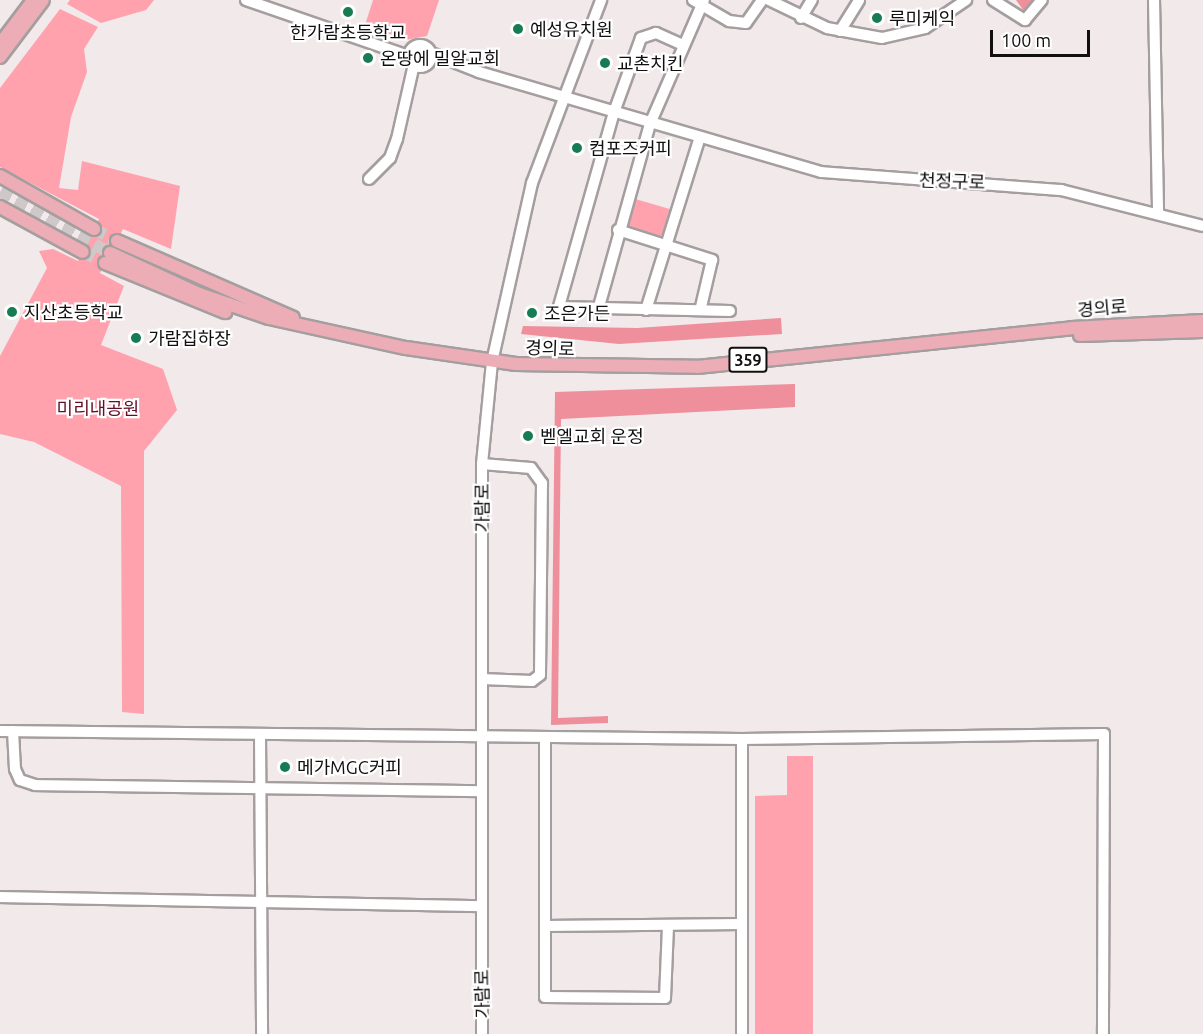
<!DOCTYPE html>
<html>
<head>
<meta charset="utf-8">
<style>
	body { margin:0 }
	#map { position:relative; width:1203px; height:1034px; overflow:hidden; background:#f1e9ea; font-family:Ubuntu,"Noto Sans KR",sans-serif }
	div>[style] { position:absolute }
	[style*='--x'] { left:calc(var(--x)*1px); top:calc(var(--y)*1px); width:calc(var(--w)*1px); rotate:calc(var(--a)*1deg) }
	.green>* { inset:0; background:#ffa2ae }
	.forest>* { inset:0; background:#ef8f9c }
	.major-tunnel>* { height:12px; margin-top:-6px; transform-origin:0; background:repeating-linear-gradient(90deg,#cfc8c9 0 12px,transparent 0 18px) }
	.roads { filter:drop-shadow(2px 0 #a59e9f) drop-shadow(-2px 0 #a59e9f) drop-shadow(0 2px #a59e9f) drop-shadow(0 -2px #a59e9f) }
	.minor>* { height:10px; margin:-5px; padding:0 5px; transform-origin:5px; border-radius:5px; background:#fff }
	.minor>.ring { margin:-5px; padding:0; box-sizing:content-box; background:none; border:10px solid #fff; border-radius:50% }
	.major>* { height:12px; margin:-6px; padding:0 6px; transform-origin:6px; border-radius:6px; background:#ecadb6 }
	.dots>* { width:16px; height:16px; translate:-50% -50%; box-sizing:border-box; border:3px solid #fff; border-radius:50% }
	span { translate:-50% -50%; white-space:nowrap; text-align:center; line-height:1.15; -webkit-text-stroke:4.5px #fff; paint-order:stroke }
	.shield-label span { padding:2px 4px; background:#fff; border:2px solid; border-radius:4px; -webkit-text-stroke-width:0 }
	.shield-label { font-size:16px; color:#110f0f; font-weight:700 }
	.poi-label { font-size:18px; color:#110f0f }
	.left { translate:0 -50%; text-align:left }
	.street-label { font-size:18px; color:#110f0f }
	.park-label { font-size:18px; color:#640f27 }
	.scale { position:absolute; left:990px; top:30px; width:100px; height:27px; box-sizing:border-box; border:3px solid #110f0f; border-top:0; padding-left:8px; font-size:18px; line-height:21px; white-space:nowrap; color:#110f0f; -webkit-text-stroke:4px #fff; paint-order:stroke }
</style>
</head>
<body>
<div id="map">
	<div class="green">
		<div style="clip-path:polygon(70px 0,154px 0,146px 10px,101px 23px,67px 4px)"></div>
		<div style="clip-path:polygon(373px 0,439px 0,427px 36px,406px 40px,365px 25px)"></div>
		<div style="clip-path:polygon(60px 9px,98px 27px,84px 49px,87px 72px,71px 117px,59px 188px,78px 190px,82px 161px,180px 186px,171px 249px,123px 229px,100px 273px,124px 286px,101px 345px,163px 369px,177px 410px,144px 451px,144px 714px,122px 712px,121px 486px,34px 442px,0 434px,0 356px,47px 268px,39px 251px,53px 249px,78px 261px,99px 219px,0 167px,0 88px)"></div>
		<div style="clip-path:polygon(632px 198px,673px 210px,666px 232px,660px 236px,628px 227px)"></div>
		<div style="clip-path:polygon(787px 756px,813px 756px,813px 1034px,755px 1034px,755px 796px,787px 795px)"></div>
	</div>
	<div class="forest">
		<div style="clip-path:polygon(1016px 0,1037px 0,1026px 14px)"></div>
		<div style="clip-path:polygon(781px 318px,782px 334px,619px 344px,521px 334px,523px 326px,637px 328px)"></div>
		<div style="clip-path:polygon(795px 384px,795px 407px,561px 419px,558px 718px,608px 716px,608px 723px,551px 725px,555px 392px)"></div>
	</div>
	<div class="major-tunnel">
		<div style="--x:0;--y:192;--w:126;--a:29"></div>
		<div style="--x:94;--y:229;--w:26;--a:28"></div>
		<div style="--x:83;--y:252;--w:25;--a:27"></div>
	</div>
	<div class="roads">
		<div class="minor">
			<div style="--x:246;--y:0;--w:172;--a:19"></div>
			<div style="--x:693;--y:0;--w:42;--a:30.3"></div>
			<div style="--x:729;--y:21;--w:17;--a:7"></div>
			<div style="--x:746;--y:23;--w:28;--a:-55"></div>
			<div style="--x:769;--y:0;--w:64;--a:25.8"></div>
			<div style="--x:827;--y:28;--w:56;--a:10.3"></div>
			<div style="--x:882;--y:38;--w:44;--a:-13.1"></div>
			<div style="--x:925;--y:28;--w:50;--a:-34.3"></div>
			<div style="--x:993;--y:0;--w:38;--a:32"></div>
			<div style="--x:1025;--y:20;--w:26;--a:-50"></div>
			<div style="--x:1154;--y:0;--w:214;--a:88.9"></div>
			<div style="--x:801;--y:18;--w:21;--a:-59"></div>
			<div style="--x:840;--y:31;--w:36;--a:-58"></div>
			<div style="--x:683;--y:45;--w:30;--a:-156"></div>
			<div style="--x:656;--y:33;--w:16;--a:162"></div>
			<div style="--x:641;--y:38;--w:79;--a:110"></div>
			<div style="--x:614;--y:112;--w:203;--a:105.8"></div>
			<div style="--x:559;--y:307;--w:171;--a:1.3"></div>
			<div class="ring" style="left:409px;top:45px;width:12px;height:12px"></div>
			<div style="--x:431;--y:53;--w:52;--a:21.6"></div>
			<div style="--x:479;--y:72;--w:356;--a:16.3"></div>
			<div style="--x:821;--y:172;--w:241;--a:4.3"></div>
			<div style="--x:1061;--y:190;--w:146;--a:14.2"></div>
			<div style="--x:369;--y:179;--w:30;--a:-45"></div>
			<div style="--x:390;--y:158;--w:20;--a:-70"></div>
			<div style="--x:397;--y:139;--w:77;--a:-77.2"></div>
			<div style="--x:618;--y:230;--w:99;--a:17.7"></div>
			<div style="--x:712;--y:260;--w:48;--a:103.2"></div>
			<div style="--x:598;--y:310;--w:193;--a:-74.4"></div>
			<div style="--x:650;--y:124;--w:135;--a:-66.5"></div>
			<div style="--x:646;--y:310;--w:181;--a:-72.7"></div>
			<div style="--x:482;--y:464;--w:49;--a:4.7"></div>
			<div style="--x:531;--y:468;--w:19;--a:54"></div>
			<div style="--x:542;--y:483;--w:192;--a:90.6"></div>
			<div style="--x:540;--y:675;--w:10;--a:143"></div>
			<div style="--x:532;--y:681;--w:50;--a:-177.7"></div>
			<div style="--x:0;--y:731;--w:742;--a:0.62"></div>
			<div style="--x:742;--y:739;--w:362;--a:-0.8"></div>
			<div style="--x:1104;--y:734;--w:300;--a:90.2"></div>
			<div style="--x:13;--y:731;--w:38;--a:87"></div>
			<div style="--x:15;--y:769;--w:12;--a:66"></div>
			<div style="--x:20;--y:780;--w:16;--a:18"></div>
			<div style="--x:35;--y:785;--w:444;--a:0.8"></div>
			<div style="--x:260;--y:736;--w:298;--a:89.6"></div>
			<div style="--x:545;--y:738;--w:259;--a:90"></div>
			<div style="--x:545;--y:997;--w:120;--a:0.5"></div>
			<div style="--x:665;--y:998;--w:73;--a:-87.6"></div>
			<div style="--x:0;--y:897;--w:479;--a:1.1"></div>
			<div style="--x:545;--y:926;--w:197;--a:-0.6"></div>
			<div style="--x:482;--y:1034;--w:570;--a:-90"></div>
			<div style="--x:482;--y:464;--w:102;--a:-84.4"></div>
			<div style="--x:492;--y:362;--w:183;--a:-77.4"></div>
			<div style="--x:532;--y:183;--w:196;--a:-69.3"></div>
			<div style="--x:742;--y:1034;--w:295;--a:-90"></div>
		</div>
		<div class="major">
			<div style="--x:0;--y:44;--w:51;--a:-52.9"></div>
			<div style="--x:0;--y:57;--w:71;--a:-53"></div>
			<div style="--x:0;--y:176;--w:108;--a:29.4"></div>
			<div style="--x:0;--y:207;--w:94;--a:28.5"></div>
			<div style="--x:117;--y:241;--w:192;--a:23.6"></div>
			<div style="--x:110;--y:253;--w:98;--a:24.7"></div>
			<div style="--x:199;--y:294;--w:74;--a:18.9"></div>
			<div style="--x:269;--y:318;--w:140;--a:12.4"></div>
			<div style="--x:406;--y:348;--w:111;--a:8.3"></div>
			<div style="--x:516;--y:364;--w:181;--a:0.9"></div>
			<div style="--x:697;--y:367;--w:377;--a:-5.9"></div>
			<div style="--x:1072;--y:328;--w:131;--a:-3.1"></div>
			<div style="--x:105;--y:263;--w:130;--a:22.2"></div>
			<div style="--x:1080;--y:335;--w:123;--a:-1.9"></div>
		</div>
	</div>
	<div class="dots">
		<div style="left:348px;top:12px;background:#177c54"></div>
		<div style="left:877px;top:18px;background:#177c54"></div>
		<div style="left:518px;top:29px;background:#177c54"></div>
		<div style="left:368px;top:58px;background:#177c54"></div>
		<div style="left:605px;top:63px;background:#177c54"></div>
		<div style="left:577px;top:148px;background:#177c54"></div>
		<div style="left:12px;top:312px;background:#177c54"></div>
		<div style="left:532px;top:313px;background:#177c54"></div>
		<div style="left:136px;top:338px;background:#177c54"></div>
		<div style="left:528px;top:436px;background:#177c54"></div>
		<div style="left:285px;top:767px;background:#177c54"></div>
	</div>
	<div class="shield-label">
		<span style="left:748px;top:360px">359</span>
	</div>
	<div class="poi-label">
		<span class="left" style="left:889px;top:18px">루미케익</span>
		<span class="left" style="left:530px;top:29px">예성유치원</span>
		<span style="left:348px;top:32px">한가람초등학교</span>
		<span class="left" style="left:380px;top:58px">온땅에 밀알교회</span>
		<span class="left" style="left:617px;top:63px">교촌치킨</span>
		<span class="left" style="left:589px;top:148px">컴포즈커피</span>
		<span class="left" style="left:24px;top:312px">지산초등학교</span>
		<span class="left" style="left:544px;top:313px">조은가든</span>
		<span class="left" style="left:148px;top:338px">가람집하장</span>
		<span class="left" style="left:540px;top:436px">벧엘교회 운정</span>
		<span class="left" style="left:297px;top:767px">메가MGC커피</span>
	</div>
	<div class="street-label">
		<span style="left:952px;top:181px;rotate:2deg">천정구로</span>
		<span style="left:1102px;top:308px;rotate:-5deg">경의로</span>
		<span style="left:550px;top:348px;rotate:2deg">경의로</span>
		<span style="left:482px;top:508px;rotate:-90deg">가람로</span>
		<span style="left:482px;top:994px;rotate:-91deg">가람로</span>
	</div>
	<div class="park-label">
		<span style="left:98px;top:408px">미리내공원</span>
	</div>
	<div class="scale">100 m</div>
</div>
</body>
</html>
